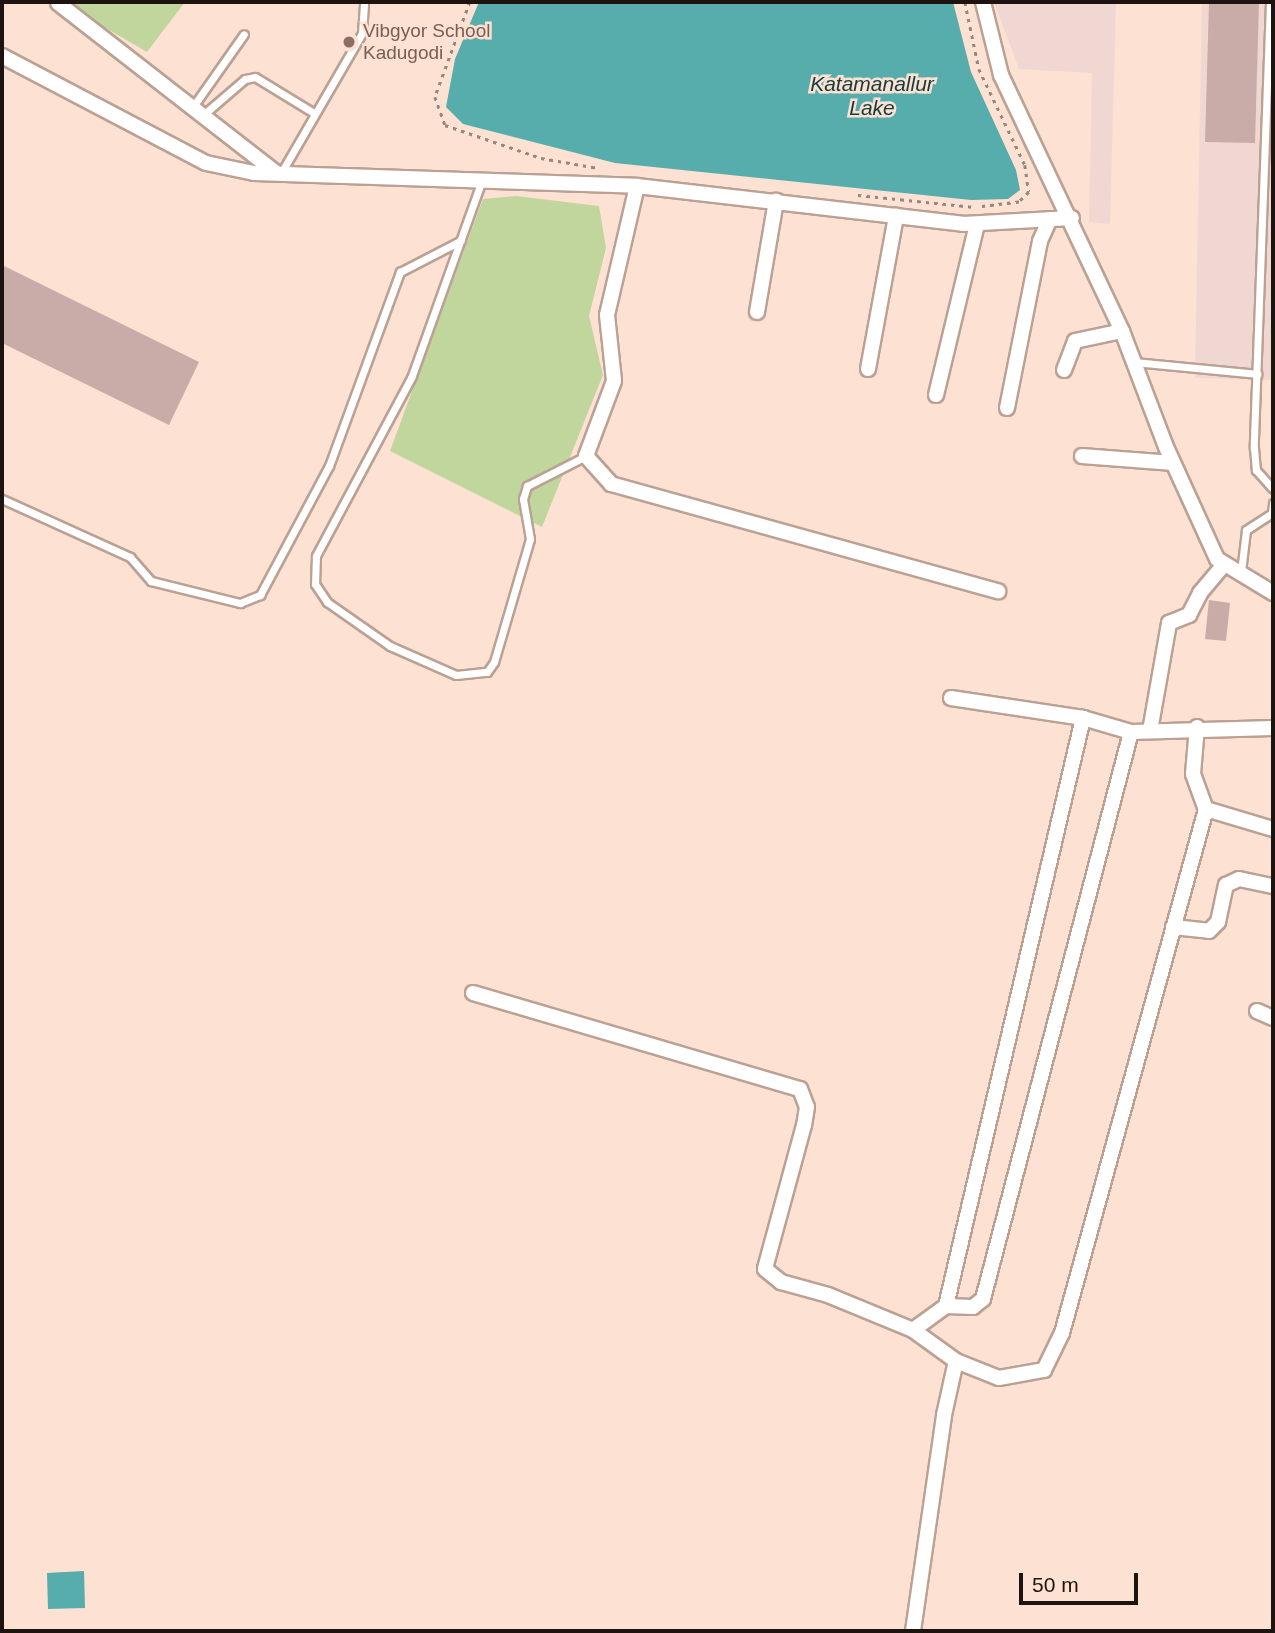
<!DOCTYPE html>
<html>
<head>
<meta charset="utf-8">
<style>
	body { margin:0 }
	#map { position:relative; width:1275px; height:1633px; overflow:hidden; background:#fde1d3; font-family:Helvetica,sans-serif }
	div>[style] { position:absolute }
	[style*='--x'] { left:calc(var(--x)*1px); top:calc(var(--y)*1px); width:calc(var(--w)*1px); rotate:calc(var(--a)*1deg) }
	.commercial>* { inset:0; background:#f1d7d2 }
	.green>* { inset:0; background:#c1d69d }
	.water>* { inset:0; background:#57acac }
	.building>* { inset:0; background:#c9aba7 }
	.path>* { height:2.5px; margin-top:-1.25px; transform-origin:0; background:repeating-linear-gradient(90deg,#98857b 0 3.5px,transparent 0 8.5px) }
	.roads { filter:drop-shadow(2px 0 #bba194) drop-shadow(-2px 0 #bba194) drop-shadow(0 2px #bba194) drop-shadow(0 -2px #bba194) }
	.lane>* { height:7px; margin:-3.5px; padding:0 3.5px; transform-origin:3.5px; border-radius:3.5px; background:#fff }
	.street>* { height:14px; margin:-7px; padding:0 7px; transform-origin:7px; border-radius:7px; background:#fff }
	.dots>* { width:19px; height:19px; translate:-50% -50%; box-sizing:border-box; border:4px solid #fde1d3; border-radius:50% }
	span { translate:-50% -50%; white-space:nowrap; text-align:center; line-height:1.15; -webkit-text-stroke:5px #fde1d3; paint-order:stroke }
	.education-label { font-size:19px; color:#785e54 }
	.left { translate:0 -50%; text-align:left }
	.water-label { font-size:21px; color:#153d3d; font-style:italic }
	.frame { position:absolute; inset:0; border:4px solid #1d140f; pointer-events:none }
	.scale { position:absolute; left:1019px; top:1573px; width:119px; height:32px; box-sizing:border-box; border:4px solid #1d140f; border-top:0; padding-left:9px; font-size:21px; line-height:24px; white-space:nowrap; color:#1d140f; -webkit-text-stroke:5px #fde1d3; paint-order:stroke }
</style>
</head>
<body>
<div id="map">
	<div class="commercial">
		<div style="clip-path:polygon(994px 2px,1116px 2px,1110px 224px,1089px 222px,1092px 73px,1019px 69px)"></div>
		<div style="clip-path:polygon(1202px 2px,1273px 2px,1273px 380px,1195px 378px)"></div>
	</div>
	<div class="green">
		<div style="clip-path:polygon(61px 2px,185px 2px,147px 52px)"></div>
		<div style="clip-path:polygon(516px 196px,599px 206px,606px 248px,589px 316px,603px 375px,542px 527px,390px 451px,483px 199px)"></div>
	</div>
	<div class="water">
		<div style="clip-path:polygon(479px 2px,953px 2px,971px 72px,1016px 170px,1020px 190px,1008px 199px,971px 200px,615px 163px,463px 124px,446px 107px,455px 59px)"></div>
		<div style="clip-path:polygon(84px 1571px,85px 1608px,48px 1609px,47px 1573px)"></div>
	</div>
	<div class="building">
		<div style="clip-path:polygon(1209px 2px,1259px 2px,1255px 143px,1205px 142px)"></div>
		<div style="clip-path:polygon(2px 265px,199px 362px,169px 425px,2px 343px)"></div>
		<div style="clip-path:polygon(1209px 600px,1230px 603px,1226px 641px,1205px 639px)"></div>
	</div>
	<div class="path">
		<div style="--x:470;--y:2;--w:101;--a:110.2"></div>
		<div style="--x:435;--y:97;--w:30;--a:70"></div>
		<div style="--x:445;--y:125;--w:102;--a:19"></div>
		<div style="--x:541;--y:158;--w:58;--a:10"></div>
		<div style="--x:965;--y:2;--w:68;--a:78.2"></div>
		<div style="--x:979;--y:69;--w:106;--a:64.4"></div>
		<div style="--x:1025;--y:165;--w:27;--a:82"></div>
		<div style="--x:1029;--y:192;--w:14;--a:135"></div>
		<div style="--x:1019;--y:202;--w:39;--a:173"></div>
		<div style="--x:858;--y:195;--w:117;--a:5.9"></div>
	</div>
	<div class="roads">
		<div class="lane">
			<div style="--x:1270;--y:2;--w:446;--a:92.1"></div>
			<div style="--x:1254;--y:448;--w:22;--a:85"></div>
			<div style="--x:1256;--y:470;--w:25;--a:48"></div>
			<div style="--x:192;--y:108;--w:90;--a:-54.9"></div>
			<div style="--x:203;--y:115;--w:55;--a:-40.6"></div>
			<div style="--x:245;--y:79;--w:10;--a:-11"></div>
			<div style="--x:255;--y:77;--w:69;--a:31.4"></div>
			<div style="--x:281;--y:173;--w:162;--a:-59.9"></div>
			<div style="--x:362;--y:33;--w:31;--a:-86"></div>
			<div style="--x:482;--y:180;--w:208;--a:109.7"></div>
			<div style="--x:412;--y:376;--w:204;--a:118.1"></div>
			<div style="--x:316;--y:556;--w:28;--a:92"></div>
			<div style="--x:315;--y:584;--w:22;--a:56"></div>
			<div style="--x:327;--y:602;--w:77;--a:34.9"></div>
			<div style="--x:390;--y:646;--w:72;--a:23.7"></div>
			<div style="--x:456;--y:675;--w:31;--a:-6"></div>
			<div style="--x:487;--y:672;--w:12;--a:-55"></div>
			<div style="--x:494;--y:662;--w:128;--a:-73.7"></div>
			<div style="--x:530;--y:539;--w:41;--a:-99.9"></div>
			<div style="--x:523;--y:499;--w:14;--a:-73"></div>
			<div style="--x:527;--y:486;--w:66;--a:-27"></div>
			<div style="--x:1135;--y:362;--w:123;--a:5.6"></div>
			<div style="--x:2;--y:499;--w:141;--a:24.4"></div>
			<div style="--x:130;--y:557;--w:32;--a:49"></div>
			<div style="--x:151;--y:581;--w:92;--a:13.9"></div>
			<div style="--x:240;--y:603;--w:22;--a:-22"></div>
			<div style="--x:260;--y:595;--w:146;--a:-61.9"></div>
			<div style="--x:329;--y:466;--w:207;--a:-69.9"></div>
			<div style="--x:400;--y:272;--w:68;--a:-27.3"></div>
			<div style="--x:1241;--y:572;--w:42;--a:-83.2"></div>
			<div style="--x:1246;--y:530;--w:31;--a:-33"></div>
			<div style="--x:1272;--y:513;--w:10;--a:-84"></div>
		</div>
		<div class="street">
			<div style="--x:983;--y:2;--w:75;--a:76.1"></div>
			<div style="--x:1001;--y:75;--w:283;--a:64.7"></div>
			<div style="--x:1122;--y:331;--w:124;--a:69.2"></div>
			<div style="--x:1166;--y:447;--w:123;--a:65.5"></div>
			<div style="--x:1217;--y:559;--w:66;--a:31.3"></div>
			<div style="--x:58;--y:3;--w:276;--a:37.9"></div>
			<div style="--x:2;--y:56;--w:230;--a:27.7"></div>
			<div style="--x:206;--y:163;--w:49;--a:11.8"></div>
			<div style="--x:254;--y:173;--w:383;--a:1.9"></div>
			<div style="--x:637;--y:186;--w:328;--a:6.6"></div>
			<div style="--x:963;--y:224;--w:109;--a:-3.2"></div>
			<div style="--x:637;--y:186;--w:132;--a:103.1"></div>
			<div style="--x:607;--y:315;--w:66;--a:83.9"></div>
			<div style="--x:614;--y:381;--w:80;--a:110.5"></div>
			<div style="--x:586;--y:456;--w:38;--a:48"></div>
			<div style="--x:611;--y:484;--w:402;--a:15.5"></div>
			<div style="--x:757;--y:312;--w:113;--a:-80.3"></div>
			<div style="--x:868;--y:369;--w:156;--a:-79.6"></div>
			<div style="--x:1064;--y:370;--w:31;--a:-69"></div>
			<div style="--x:1075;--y:341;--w:48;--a:-12"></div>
			<div style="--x:936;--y:395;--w:176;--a:-76.5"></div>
			<div style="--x:1007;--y:408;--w:170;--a:-78.8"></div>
			<div style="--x:1040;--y:241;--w:24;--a:-66"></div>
			<div style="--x:1082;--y:456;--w:91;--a:4.4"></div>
			<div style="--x:951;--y:698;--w:134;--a:8.6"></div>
			<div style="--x:1083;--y:718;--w:50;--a:16.3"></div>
			<div style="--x:1131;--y:732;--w:142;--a:-1.6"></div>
			<div style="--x:1197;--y:727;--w:47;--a:94.9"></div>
			<div style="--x:1193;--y:774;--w:37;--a:70"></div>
			<div style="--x:1150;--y:731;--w:110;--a:-80"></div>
			<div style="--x:1169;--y:623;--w:22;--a:-22"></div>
			<div style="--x:1189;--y:615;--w:25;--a:-63"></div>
			<div style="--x:1200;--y:593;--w:38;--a:-50"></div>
			<div style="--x:1173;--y:927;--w:36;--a:6"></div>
			<div style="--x:1209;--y:931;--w:13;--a:-45"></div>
			<div style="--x:1218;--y:922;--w:38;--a:-78"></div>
			<div style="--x:1226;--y:885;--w:14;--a:-25"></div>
			<div style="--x:1239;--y:879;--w:35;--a:12"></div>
			<div style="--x:473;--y:993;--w:341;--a:16.4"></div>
			<div style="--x:800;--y:1089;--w:19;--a:69"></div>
			<div style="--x:807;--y:1107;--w:18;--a:99"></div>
			<div style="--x:804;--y:1125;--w:149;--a:105.2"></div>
			<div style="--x:765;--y:1269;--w:21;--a:39"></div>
			<div style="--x:781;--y:1282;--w:49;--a:15.5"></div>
			<div style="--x:828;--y:1295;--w:92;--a:22.4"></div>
			<div style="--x:913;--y:1330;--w:53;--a:35.8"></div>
			<div style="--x:1257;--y:1011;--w:17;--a:24"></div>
			<div style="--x:946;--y:1306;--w:604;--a:-76.88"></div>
			<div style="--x:913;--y:1330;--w:41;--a:-36"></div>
			<div style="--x:946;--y:1306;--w:27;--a:2"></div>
			<div style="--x:973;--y:1307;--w:13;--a:-39"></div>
			<div style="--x:983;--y:1299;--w:586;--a:-75.37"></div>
			<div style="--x:913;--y:1631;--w:218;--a:-81.8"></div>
			<div style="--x:944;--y:1415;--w:55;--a:-77.5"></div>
			<div style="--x:956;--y:1361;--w:46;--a:21.6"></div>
			<div style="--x:999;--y:1378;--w:46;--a:-10.1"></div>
			<div style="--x:1044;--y:1370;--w:41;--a:-64.1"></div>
			<div style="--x:1062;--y:1333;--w:543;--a:-74.63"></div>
			<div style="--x:1206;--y:809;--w:70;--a:16.6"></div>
		</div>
	</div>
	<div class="dots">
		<div style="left:349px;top:42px;background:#8d6e63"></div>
	</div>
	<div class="education-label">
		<span class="left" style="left:363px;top:42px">Vibgyor School<br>Kadugodi</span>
	</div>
	<div class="water-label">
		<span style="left:872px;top:96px">Katamanallur<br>Lake</span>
	</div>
	<div class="frame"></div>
	<div class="scale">50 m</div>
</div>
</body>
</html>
